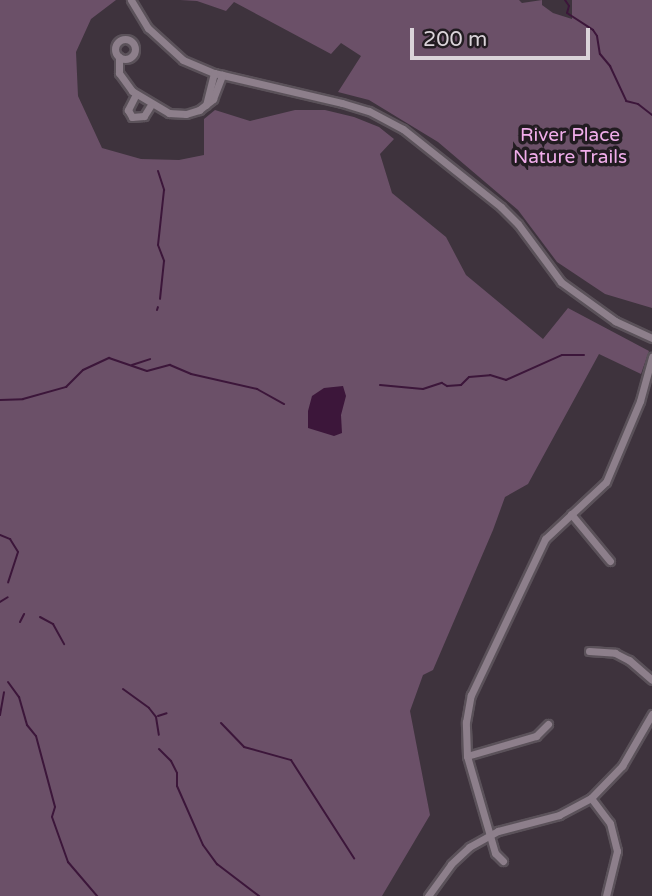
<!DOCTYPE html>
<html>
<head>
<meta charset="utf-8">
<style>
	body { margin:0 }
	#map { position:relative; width:652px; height:896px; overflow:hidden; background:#3e333d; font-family:"Varela Round",sans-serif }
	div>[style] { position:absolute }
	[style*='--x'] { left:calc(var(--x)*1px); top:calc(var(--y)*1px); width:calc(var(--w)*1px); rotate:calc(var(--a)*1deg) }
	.green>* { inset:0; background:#6b5068 }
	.water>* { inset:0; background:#3c163a }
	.stream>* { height:2px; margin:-1px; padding:0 1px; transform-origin:1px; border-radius:1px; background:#3c163a }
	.roads { filter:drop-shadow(2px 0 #5b525a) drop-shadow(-2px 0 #5b525a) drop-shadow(0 2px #5b525a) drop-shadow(0 -2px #5b525a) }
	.minor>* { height:7px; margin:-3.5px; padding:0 3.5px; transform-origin:3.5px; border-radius:3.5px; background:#8d7f8b }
	.minor>.ring { margin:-3.5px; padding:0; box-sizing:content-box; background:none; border:7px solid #8d7f8b; border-radius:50% }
	span { translate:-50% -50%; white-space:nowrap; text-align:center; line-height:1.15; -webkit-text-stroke:7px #221c21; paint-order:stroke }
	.park-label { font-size:19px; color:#f0adea }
	.scale { position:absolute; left:410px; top:28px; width:180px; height:32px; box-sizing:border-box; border:4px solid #dad3d9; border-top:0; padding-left:9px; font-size:21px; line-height:24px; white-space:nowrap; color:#dad3d9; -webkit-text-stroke:5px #221c21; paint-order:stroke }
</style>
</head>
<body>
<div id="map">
	<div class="green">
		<div style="clip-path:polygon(0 0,116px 0,91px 19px,76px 52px,78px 96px,102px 148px,141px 159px,179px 160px,204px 155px,204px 119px,215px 110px,250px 121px,295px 110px,325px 110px,354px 117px,379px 127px,394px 139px,380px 154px,392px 193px,446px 237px,466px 275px,543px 339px,568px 308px,649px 351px,641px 374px,599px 354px,528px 484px,505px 497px,493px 530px,433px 670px,423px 675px,410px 711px,430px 815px,382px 896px,0 896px)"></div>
		<div style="clip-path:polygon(180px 0,519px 0,522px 3px,542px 0,542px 5px,553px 13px,572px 19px,572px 0,652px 0,652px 308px,605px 294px,557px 262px,518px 210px,438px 142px,369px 100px,338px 92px,361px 56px,341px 43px,331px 54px,234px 2px,226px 11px,197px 1px)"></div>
	</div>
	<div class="water">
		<div style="clip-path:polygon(343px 386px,346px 396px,341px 415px,342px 433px,334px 436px,308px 428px,308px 411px,312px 396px,324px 388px)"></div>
	</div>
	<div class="stream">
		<div style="--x:565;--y:0;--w:7;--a:56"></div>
		<div style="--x:569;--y:6;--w:7;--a:106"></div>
		<div style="--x:567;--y:13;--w:31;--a:33"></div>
		<div style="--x:593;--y:30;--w:7;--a:56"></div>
		<div style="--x:597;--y:36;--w:18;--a:81"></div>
		<div style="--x:600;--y:54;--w:16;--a:50"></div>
		<div style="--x:610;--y:66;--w:38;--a:65"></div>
		<div style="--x:626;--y:101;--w:12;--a:14"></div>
		<div style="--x:638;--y:104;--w:18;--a:38"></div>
		<div style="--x:158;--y:171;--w:20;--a:72"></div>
		<div style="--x:164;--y:190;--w:55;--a:96.2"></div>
		<div style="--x:158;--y:245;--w:17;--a:69"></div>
		<div style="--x:164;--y:261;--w:38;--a:96"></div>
		<div style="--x:157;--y:310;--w:3;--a:-72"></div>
		<div style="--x:132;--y:365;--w:19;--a:-18"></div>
		<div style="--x:380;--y:385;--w:43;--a:5.3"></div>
		<div style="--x:423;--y:389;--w:20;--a:-18"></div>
		<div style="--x:442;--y:383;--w:6;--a:31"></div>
		<div style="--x:447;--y:386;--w:14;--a:-4"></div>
		<div style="--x:461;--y:385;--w:11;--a:-45"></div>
		<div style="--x:469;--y:377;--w:21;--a:-5"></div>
		<div style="--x:490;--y:375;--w:17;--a:17"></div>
		<div style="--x:506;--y:380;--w:61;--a:-24.1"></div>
		<div style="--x:562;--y:355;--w:22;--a:0"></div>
		<div style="--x:0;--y:400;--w:23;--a:-2"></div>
		<div style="--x:23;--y:399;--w:45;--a:-15.6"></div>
		<div style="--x:66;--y:387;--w:24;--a:-45"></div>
		<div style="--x:83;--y:370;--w:29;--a:-25"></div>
		<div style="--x:109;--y:358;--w:40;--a:18.9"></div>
		<div style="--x:147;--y:371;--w:24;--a:-15"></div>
		<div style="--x:170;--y:365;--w:23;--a:23"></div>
		<div style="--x:191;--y:374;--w:68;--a:12.8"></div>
		<div style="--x:257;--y:389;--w:31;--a:29"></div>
		<div style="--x:0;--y:535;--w:11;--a:22"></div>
		<div style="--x:10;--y:539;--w:15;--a:58"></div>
		<div style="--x:18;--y:552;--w:32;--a:108"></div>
		<div style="--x:0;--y:602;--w:9;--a:-32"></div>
		<div style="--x:40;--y:617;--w:15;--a:28"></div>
		<div style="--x:53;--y:624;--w:23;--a:61"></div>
		<div style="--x:20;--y:622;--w:9;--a:-63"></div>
		<div style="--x:8;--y:682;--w:19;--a:54"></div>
		<div style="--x:19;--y:697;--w:29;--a:74"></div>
		<div style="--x:27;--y:725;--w:14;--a:51"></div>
		<div style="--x:36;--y:736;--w:73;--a:75"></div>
		<div style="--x:55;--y:807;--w:10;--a:107"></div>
		<div style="--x:52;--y:817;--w:48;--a:70.4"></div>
		<div style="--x:68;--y:862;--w:45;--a:49.5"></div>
		<div style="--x:123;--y:689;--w:32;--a:36"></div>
		<div style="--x:149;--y:708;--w:11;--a:52"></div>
		<div style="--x:156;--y:717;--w:18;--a:81"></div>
		<div style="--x:0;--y:715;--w:23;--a:-80"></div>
		<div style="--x:158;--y:716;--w:9;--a:-18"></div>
		<div style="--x:221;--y:723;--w:33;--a:46"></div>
		<div style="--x:244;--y:747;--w:49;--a:15.5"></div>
		<div style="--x:291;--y:760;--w:117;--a:57.3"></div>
		<div style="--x:159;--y:749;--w:17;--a:45"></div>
		<div style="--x:171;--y:761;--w:13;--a:63"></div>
		<div style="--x:177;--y:773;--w:13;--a:90"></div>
		<div style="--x:177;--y:786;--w:64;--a:66.2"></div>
		<div style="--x:203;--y:845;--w:24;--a:54"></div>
		<div style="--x:217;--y:864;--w:53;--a:37.3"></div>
	</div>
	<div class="roads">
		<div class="minor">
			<div style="--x:131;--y:0;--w:33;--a:59"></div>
			<div style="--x:148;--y:28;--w:47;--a:42.4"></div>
			<div style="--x:183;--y:60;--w:34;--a:23"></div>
			<div style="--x:214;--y:73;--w:131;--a:13.2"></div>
			<div style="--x:342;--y:103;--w:28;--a:17"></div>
			<div style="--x:369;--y:111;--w:38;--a:28"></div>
			<div style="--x:403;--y:129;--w:125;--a:38.5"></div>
			<div style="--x:501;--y:207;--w:24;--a:45"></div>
			<div style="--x:518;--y:224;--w:72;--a:53.4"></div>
			<div style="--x:561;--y:282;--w:67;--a:35.8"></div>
			<div style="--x:615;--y:321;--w:41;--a:24.7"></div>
			<div class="ring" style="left:115px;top:39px;width:13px;height:13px"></div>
			<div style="--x:119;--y:57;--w:16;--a:90"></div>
			<div style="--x:119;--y:73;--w:22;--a:54"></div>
			<div style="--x:132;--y:91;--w:43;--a:30.7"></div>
			<div style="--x:169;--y:113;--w:17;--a:3"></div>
			<div style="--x:186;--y:114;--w:14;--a:-17"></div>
			<div style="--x:199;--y:110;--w:18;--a:-38"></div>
			<div style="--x:213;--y:99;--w:26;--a:-69"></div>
			<div style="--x:136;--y:94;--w:18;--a:117"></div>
			<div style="--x:128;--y:110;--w:8;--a:60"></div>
			<div style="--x:132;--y:117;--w:12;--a:-5"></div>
			<div style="--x:144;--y:116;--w:13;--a:-58"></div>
			<div style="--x:206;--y:105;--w:33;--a:-76"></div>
			<div style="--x:571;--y:514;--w:61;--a:50.3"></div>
			<div style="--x:589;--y:651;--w:26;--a:4"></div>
			<div style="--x:615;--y:653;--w:16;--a:27"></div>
			<div style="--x:629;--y:660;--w:30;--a:41"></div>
			<div style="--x:467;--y:756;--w:72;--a:-16.2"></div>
			<div style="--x:536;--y:736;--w:17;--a:-45"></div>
			<div style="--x:591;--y:798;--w:31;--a:53"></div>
			<div style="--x:610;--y:823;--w:29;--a:76"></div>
			<div style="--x:617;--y:851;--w:46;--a:103.7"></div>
			<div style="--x:503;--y:861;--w:11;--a:-135"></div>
			<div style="--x:495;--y:853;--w:101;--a:-106.1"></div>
			<div style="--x:467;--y:756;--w:34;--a:-92"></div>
			<div style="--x:466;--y:722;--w:27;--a:-80"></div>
			<div style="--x:471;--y:695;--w:173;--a:-64.6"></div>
			<div style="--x:545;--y:539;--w:83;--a:-43.1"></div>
			<div style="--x:606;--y:482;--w:88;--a:-67.2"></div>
			<div style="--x:640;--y:401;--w:46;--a:-74.7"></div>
			<div style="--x:428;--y:896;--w:39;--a:-54"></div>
			<div style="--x:451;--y:864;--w:25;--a:-43"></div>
			<div style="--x:469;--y:847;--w:33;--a:-29"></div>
			<div style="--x:498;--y:831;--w:63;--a:-14.7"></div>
			<div style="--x:559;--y:815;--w:36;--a:-28"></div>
			<div style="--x:591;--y:798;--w:45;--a:-45.9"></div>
			<div style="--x:622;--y:766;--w:60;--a:-60"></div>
		</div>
	</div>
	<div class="park-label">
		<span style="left:570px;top:147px">River Place<br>Nature Trails</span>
	</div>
	<div class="scale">200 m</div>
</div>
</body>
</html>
